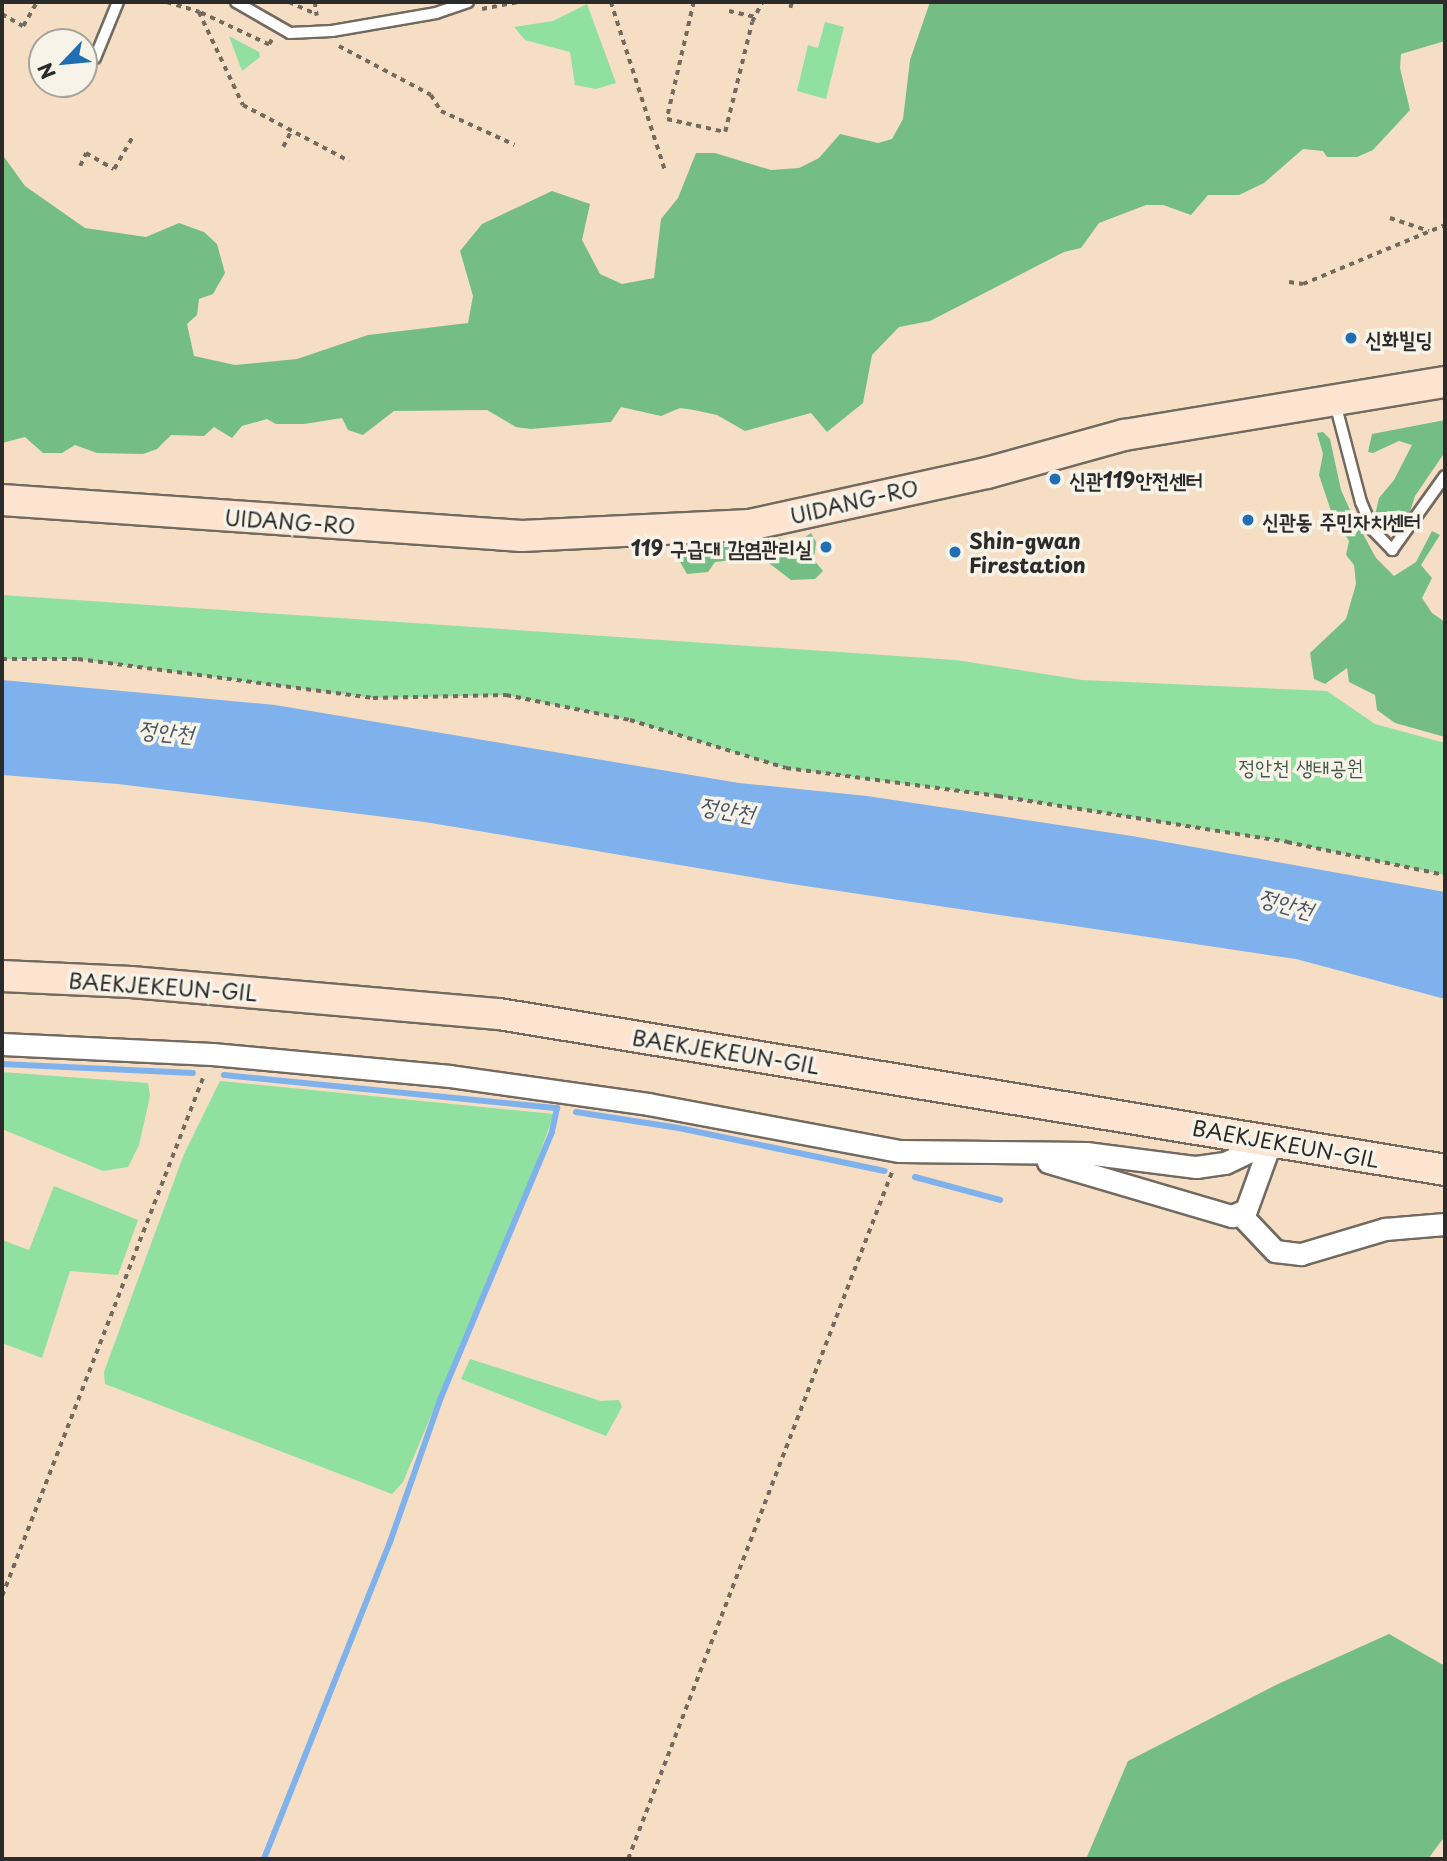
<!DOCTYPE html>
<html>
<head>
<meta charset="utf-8">
<style>
	body { margin:0 }
	#map { position:relative; width:1447px; height:1861px; overflow:hidden; background:#f5dec3; font-family:"Playpen Sans","Poor Story",sans-serif }
	div>[style] { position:absolute }
	[style*='--x'] { left:calc(var(--x)*1px); top:calc(var(--y)*1px); width:calc(var(--w)*1px); rotate:calc(var(--a)*1deg) }
	.green>* { inset:0; background:#90e09f }
	.forest>* { inset:0; background:#74be86 }
	.water>* { inset:0; background:#7fb2ec }
	.stream>* { height:6px; margin:-3px; padding:0 3px; transform-origin:3px; border-radius:3px; background:#7fb2ec }
	.path>* { height:3.5px; margin-top:-1.75px; transform-origin:0; background:repeating-linear-gradient(90deg,#726a60 0 5px,transparent 0 10px) }
	.roads { filter:drop-shadow(2px 0 #726a60) drop-shadow(-2px 0 #726a60) drop-shadow(0 2px #726a60) drop-shadow(0 -2px #726a60) }
	.lane>* { height:10px; margin:-5px; padding:0 5px; transform-origin:5px; border-radius:5px; background:#fff }
	.street>* { height:21px; margin:-10.5px; padding:0 10.5px; transform-origin:10.5px; border-radius:10.5px; background:#fff }
	.secondary>* { height:30px; margin:-15px; padding:0 15px; transform-origin:15px; border-radius:15px; background:#fde4d1 }
	.dots>* { width:19px; height:19px; translate:-50% -50%; box-sizing:border-box; border:4px solid #f7f3e8; border-radius:50% }
	span { translate:-50% -50%; white-space:nowrap; text-align:center; line-height:1.15; -webkit-text-stroke:7px #f7f3e8; paint-order:stroke }
	.poi-label { font-size:21px; color:#2b2b2b; font-weight:700 }
	.left { translate:0 -50%; text-align:left }
	.right { translate:-100% -50%; text-align:right }
	.street-label { font-size:21px; color:#2b2b2b }
	.park-label { font-size:21px; color:#445848 }
	.water-label { font-size:23px; color:#445465; font-style:italic }
	.frame { position:absolute; inset:0; border:4px solid #2b2b2b; pointer-events:none }
	.north { position:absolute; left:28px; top:28px; width:70px; height:70px; box-sizing:border-box; background:#f7f3e8; border:2px solid #a5a39c; border-radius:50%; rotate:244deg; font-size:19px; font-weight:700; line-height:28px; text-align:center; color:#2b2b2b }
	.north::after { content:''; display:block; margin:auto; width:24px; height:32px; background:#1f6fb2; clip-path:polygon(50% 0,100% 100%,50% 72%,0 100%) }
</style>
</head>
<body>
<div id="map">
	<div class="green">
		<div style="clip-path:polygon(587px 4px,616px 83px,596px 89px,575px 85px,570px 52px,525px 40px,514px 27px,553px 21px)"></div>
		<div style="clip-path:polygon(825px 22px,844px 27px,826px 99px,797px 91px,808px 45px,818px 48px)"></div>
		<div style="clip-path:polygon(229px 36px,259px 52px,260px 57px,242px 71px)"></div>
		<div style="clip-path:polygon(2px 595px,956px 660px,1082px 680px,1327px 691px,1375px 724px,1445px 743px,1445px 875px,1287px 842px,998px 796px,786px 768px,630px 720px,506px 695px,373px 698px,78px 659px,2px 659px)"></div>
		<div style="clip-path:polygon(2px 1072px,148px 1083px,150px 1096px,139px 1145px,128px 1167px,103px 1171px,2px 1129px)"></div>
		<div style="clip-path:polygon(220px 1081px,554px 1114px,528px 1186px,403px 1482px,392px 1494px,105px 1384px,104px 1372px,184px 1154px)"></div>
		<div style="clip-path:polygon(54px 1186px,138px 1220px,118px 1275px,70px 1271px,42px 1358px,2px 1343px,2px 1240px,29px 1250px)"></div>
		<div style="clip-path:polygon(470px 1359px,601px 1401px,619px 1400px,622px 1407px,606px 1436px,461px 1379px)"></div>
	</div>
	<div class="forest">
		<div style="clip-path:polygon(930px 2px,1445px 2px,1445px 41px,1401px 54px,1400px 68px,1410px 110px,1373px 150px,1357px 157px,1327px 157px,1323px 151px,1303px 149px,1264px 183px,1239px 195px,1208px 195px,1191px 215px,1163px 205px,1146px 205px,1099px 223px,1081px 248px,1064px 252px,930px 321px,899px 327px,872px 355px,863px 403px,827px 432px,811px 413px,745px 431px,717px 415px,694px 410px,680px 408px,661px 416px,621px 407px,611px 422px,531px 429px,516px 427px,487px 410px,394px 411px,363px 435px,348px 430px,342px 418px,304px 424px,276px 424px,267px 419px,242px 426px,232px 438px,214px 427px,204px 436px,171px 435px,157px 449px,143px 454px,97px 453px,75px 445px,62px 453px,43px 453px,25px 437px,2px 443px,2px 154px,25px 186px,85px 228px,146px 237px,179px 223px,204px 232px,217px 244px,225px 273px,213px 294px,199px 299px,197px 315px,187px 324px,194px 356px,235px 365px,297px 359px,368px 335px,468px 323px,473px 296px,460px 251px,482px 224px,552px 191px,590px 204px,582px 240px,600px 274px,622px 284px,654px 278px,661px 219px,678px 198px,696px 153px,715px 153px,771px 170px,799px 168px,819px 158px,840px 134px,878px 143px,892px 139px,903px 119px,910px 60px)"></div>
		<div style="clip-path:polygon(1445px 420px,1445px 452px,1415px 496px,1409px 515px,1401px 526px,1388px 530px,1377px 525px,1374px 519px,1379px 498px,1394px 480px,1412px 445px,1399px 441px,1373px 453px,1368px 452px,1372px 434px)"></div>
		<div style="clip-path:polygon(1323px 432px,1330px 439px,1341px 490px,1350px 510px,1376px 558px,1394px 576px,1416px 562px,1432px 531px,1440px 535px,1421px 565px,1432px 578px,1422px 598px,1432px 613px,1445px 622px,1445px 737px,1395px 723px,1377px 710px,1375px 695px,1349px 682px,1347px 668px,1325px 684px,1314px 679px,1310px 653px,1346px 619px,1356px 584px,1354px 565px,1346px 555px,1349px 541px,1332px 514px,1319px 475px,1323px 454px,1317px 433px)"></div>
		<div style="clip-path:polygon(811px 533px,816px 542px,814px 560px,823px 571px,815px 579px,791px 580px,761px 557px,715px 562px,708px 572px,687px 574px,676px 555px,686px 540px,699px 538px,713px 546px,768px 534px,795px 544px)"></div>
		<div style="clip-path:polygon(1389px 1634px,1445px 1666px,1445px 1836px,1428px 1859px,1086px 1859px,1128px 1761px,1278px 1684px)"></div>
	</div>
	<div class="water">
		<div style="clip-path:polygon(2px 680px,275px 705px,739px 783px,867px 796px,1132px 836px,1445px 892px,1445px 999px,1296px 959px,792px 884px,425px 822px,118px 784px,2px 775px)"></div>
	</div>
	<div class="stream">
		<div style="--x:2;--y:1064;--w:191;--a:2.7"></div>
		<div style="--x:224;--y:1075;--w:335;--a:5.7"></div>
		<div style="--x:557;--y:1108;--w:25;--a:102"></div>
		<div style="--x:552;--y:1132;--w:290;--a:112.7"></div>
		<div style="--x:440;--y:1400;--w:151;--a:109.4"></div>
		<div style="--x:390;--y:1542;--w:341;--a:111.7"></div>
		<div style="--x:576;--y:1112;--w:104;--a:8.8"></div>
		<div style="--x:679;--y:1128;--w:210;--a:11.8"></div>
		<div style="--x:915;--y:1177;--w:88;--a:15.1"></div>
	</div>
	<div class="path">
		<div style="--x:167;--y:2;--w:34;--a:17"></div>
		<div style="--x:289;--y:2;--w:27;--a:24"></div>
		<div style="--x:315;--y:2;--w:14;--a:82"></div>
		<div style="--x:611;--y:2;--w:176;--a:72.2"></div>
		<div style="--x:694;--y:2;--w:120;--a:103"></div>
		<div style="--x:667;--y:119;--w:59;--a:12.6"></div>
		<div style="--x:725;--y:132;--w:113;--a:-76.2"></div>
		<div style="--x:752;--y:22;--w:22;--a:-63"></div>
		<div style="--x:790;--y:8;--w:6;--a:-72"></div>
		<div style="--x:482;--y:9;--w:37;--a:-11"></div>
		<div style="--x:729;--y:11;--w:27;--a:13"></div>
		<div style="--x:2;--y:14;--w:24;--a:30"></div>
		<div style="--x:23;--y:26;--w:28;--a:-60"></div>
		<div style="--x:272;--y:40;--w:6;--a:121"></div>
		<div style="--x:269;--y:45;--w:77;--a:-154.8"></div>
		<div style="--x:199;--y:12;--w:103;--a:64.7"></div>
		<div style="--x:243;--y:105;--w:120;--a:27.8"></div>
		<div style="--x:339;--y:46;--w:104;--a:28"></div>
		<div style="--x:431;--y:95;--w:19;--a:58"></div>
		<div style="--x:441;--y:111;--w:81;--a:24.7"></div>
		<div style="--x:283;--y:147;--w:20;--a:-63"></div>
		<div style="--x:80;--y:166;--w:14;--a:-65"></div>
		<div style="--x:86;--y:153;--w:32;--a:30"></div>
		<div style="--x:114;--y:169;--w:36;--a:-60"></div>
		<div style="--x:1390;--y:218;--w:41;--a:18.4"></div>
		<div style="--x:1289;--y:282;--w:14;--a:8"></div>
		<div style="--x:1303;--y:284;--w:154;--a:-22.6"></div>
		<div style="--x:2;--y:659;--w:76;--a:0"></div>
		<div style="--x:78;--y:659;--w:298;--a:7.5"></div>
		<div style="--x:373;--y:698;--w:133;--a:-1.3"></div>
		<div style="--x:506;--y:695;--w:126;--a:11.4"></div>
		<div style="--x:630;--y:720;--w:163;--a:17.1"></div>
		<div style="--x:786;--y:768;--w:214;--a:7.5"></div>
		<div style="--x:998;--y:796;--w:293;--a:9"></div>
		<div style="--x:1287;--y:842;--w:161;--a:11.8"></div>
		<div style="--x:2;--y:1596;--w:559;--a:-68.81"></div>
		<div style="--x:628;--y:1859;--w:739;--a:-68.99"></div>
	</div>
	<div class="roads">
		<div class="lane">
			<div style="--x:236;--y:2;--w:62;--a:29.9"></div>
			<div style="--x:290;--y:33;--w:42;--a:-2.7"></div>
			<div style="--x:332;--y:31;--w:106;--a:-9.8"></div>
			<div style="--x:436;--y:13;--w:34;--a:-19"></div>
			<div style="--x:95;--y:58;--w:61;--a:-67.7"></div>
			<div style="--x:1335;--y:403;--w:102;--a:75.3"></div>
			<div style="--x:1361;--y:502;--w:30;--a:67"></div>
			<div style="--x:1373;--y:530;--w:28;--a:46"></div>
			<div style="--x:1392;--y:550;--w:91;--a:-54.4"></div>
		</div>
		<div class="street">
			<div style="--x:2;--y:1044;--w:210;--a:2.7"></div>
			<div style="--x:212;--y:1054;--w:239;--a:5.3"></div>
			<div style="--x:450;--y:1076;--w:200;--a:8"></div>
			<div style="--x:648;--y:1104;--w:256;--a:10.6"></div>
			<div style="--x:900;--y:1151;--w:186;--a:0.6"></div>
			<div style="--x:1086;--y:1153;--w:111;--a:7.3"></div>
			<div style="--x:1196;--y:1167;--w:29;--a:-8"></div>
			<div style="--x:1225;--y:1163;--w:51;--a:-25.6"></div>
			<div style="--x:1048;--y:1162;--w:192;--a:16.4"></div>
			<div style="--x:1232;--y:1216;--w:15;--a:-23"></div>
			<div style="--x:1246;--y:1210;--w:73;--a:-70.1"></div>
			<div style="--x:1239;--y:1213;--w:52;--a:46.5"></div>
			<div style="--x:1275;--y:1251;--w:26;--a:7"></div>
			<div style="--x:1301;--y:1254;--w:88;--a:-16.6"></div>
			<div style="--x:1385;--y:1229;--w:60;--a:-4.8"></div>
		</div>
		<div class="secondary">
			<div style="--x:2;--y:500;--w:521;--a:3.96"></div>
			<div style="--x:522;--y:536;--w:228;--a:-2.8"></div>
			<div style="--x:750;--y:525;--w:243;--a:-12.4"></div>
			<div style="--x:987;--y:473;--w:142;--a:-15.5"></div>
			<div style="--x:1124;--y:435;--w:325;--a:-9.4"></div>
			<div style="--x:2;--y:976;--w:129;--a:2.7"></div>
			<div style="--x:131;--y:982;--w:369;--a:5"></div>
			<div style="--x:499;--y:1014;--w:959;--a:9.36"></div>
		</div>
	</div>
	<div class="dots">
		<div style="left:1351px;top:338px;background:#1f6fb2"></div>
		<div style="left:1055px;top:479px;background:#1f6fb2"></div>
		<div style="left:1248px;top:520px;background:#1f6fb2"></div>
		<div style="left:826px;top:547px;background:#1f6fb2"></div>
		<div style="left:955px;top:552px;background:#1f6fb2"></div>
	</div>
	<div class="poi-label">
		<span class="left" style="left:1365px;top:338px">신화빌딩</span>
		<span class="left" style="left:1069px;top:479px">신관119안전센터</span>
		<span class="left" style="left:1262px;top:520px">신관동 주민자치센터</span>
		<span class="left" style="left:969px;top:552px">Shin-gwan<br>Firestation</span>
		<span class="right" style="left:812px;top:547px">119 구급대 감염관리실</span>
	</div>
	<div class="street-label">
		<span style="left:854px;top:501px;rotate:-13deg">UIDANG-RO</span>
		<span style="left:290px;top:521px;rotate:4deg">UIDANG-RO</span>
		<span style="left:163px;top:986px;rotate:4deg">BAEKJEKEUN-GIL</span>
		<span style="left:726px;top:1051px;rotate:9deg">BAEKJEKEUN-GIL</span>
		<span style="left:1286px;top:1143px;rotate:10deg">BAEKJEKEUN-GIL</span>
	</div>
	<div class="park-label">
		<span style="left:1301px;top:766px">정안천 생태공원</span>
	</div>
	<div class="water-label">
		<span style="left:166px;top:731px;rotate:5deg">정안천</span>
		<span style="left:727px;top:809px;rotate:9deg">정안천</span>
		<span style="left:1286px;top:903px;rotate:15deg">정안천</span>
	</div>
	<div class="frame"></div>
	<div class="north">N</div>
</div>
</body>
</html>
